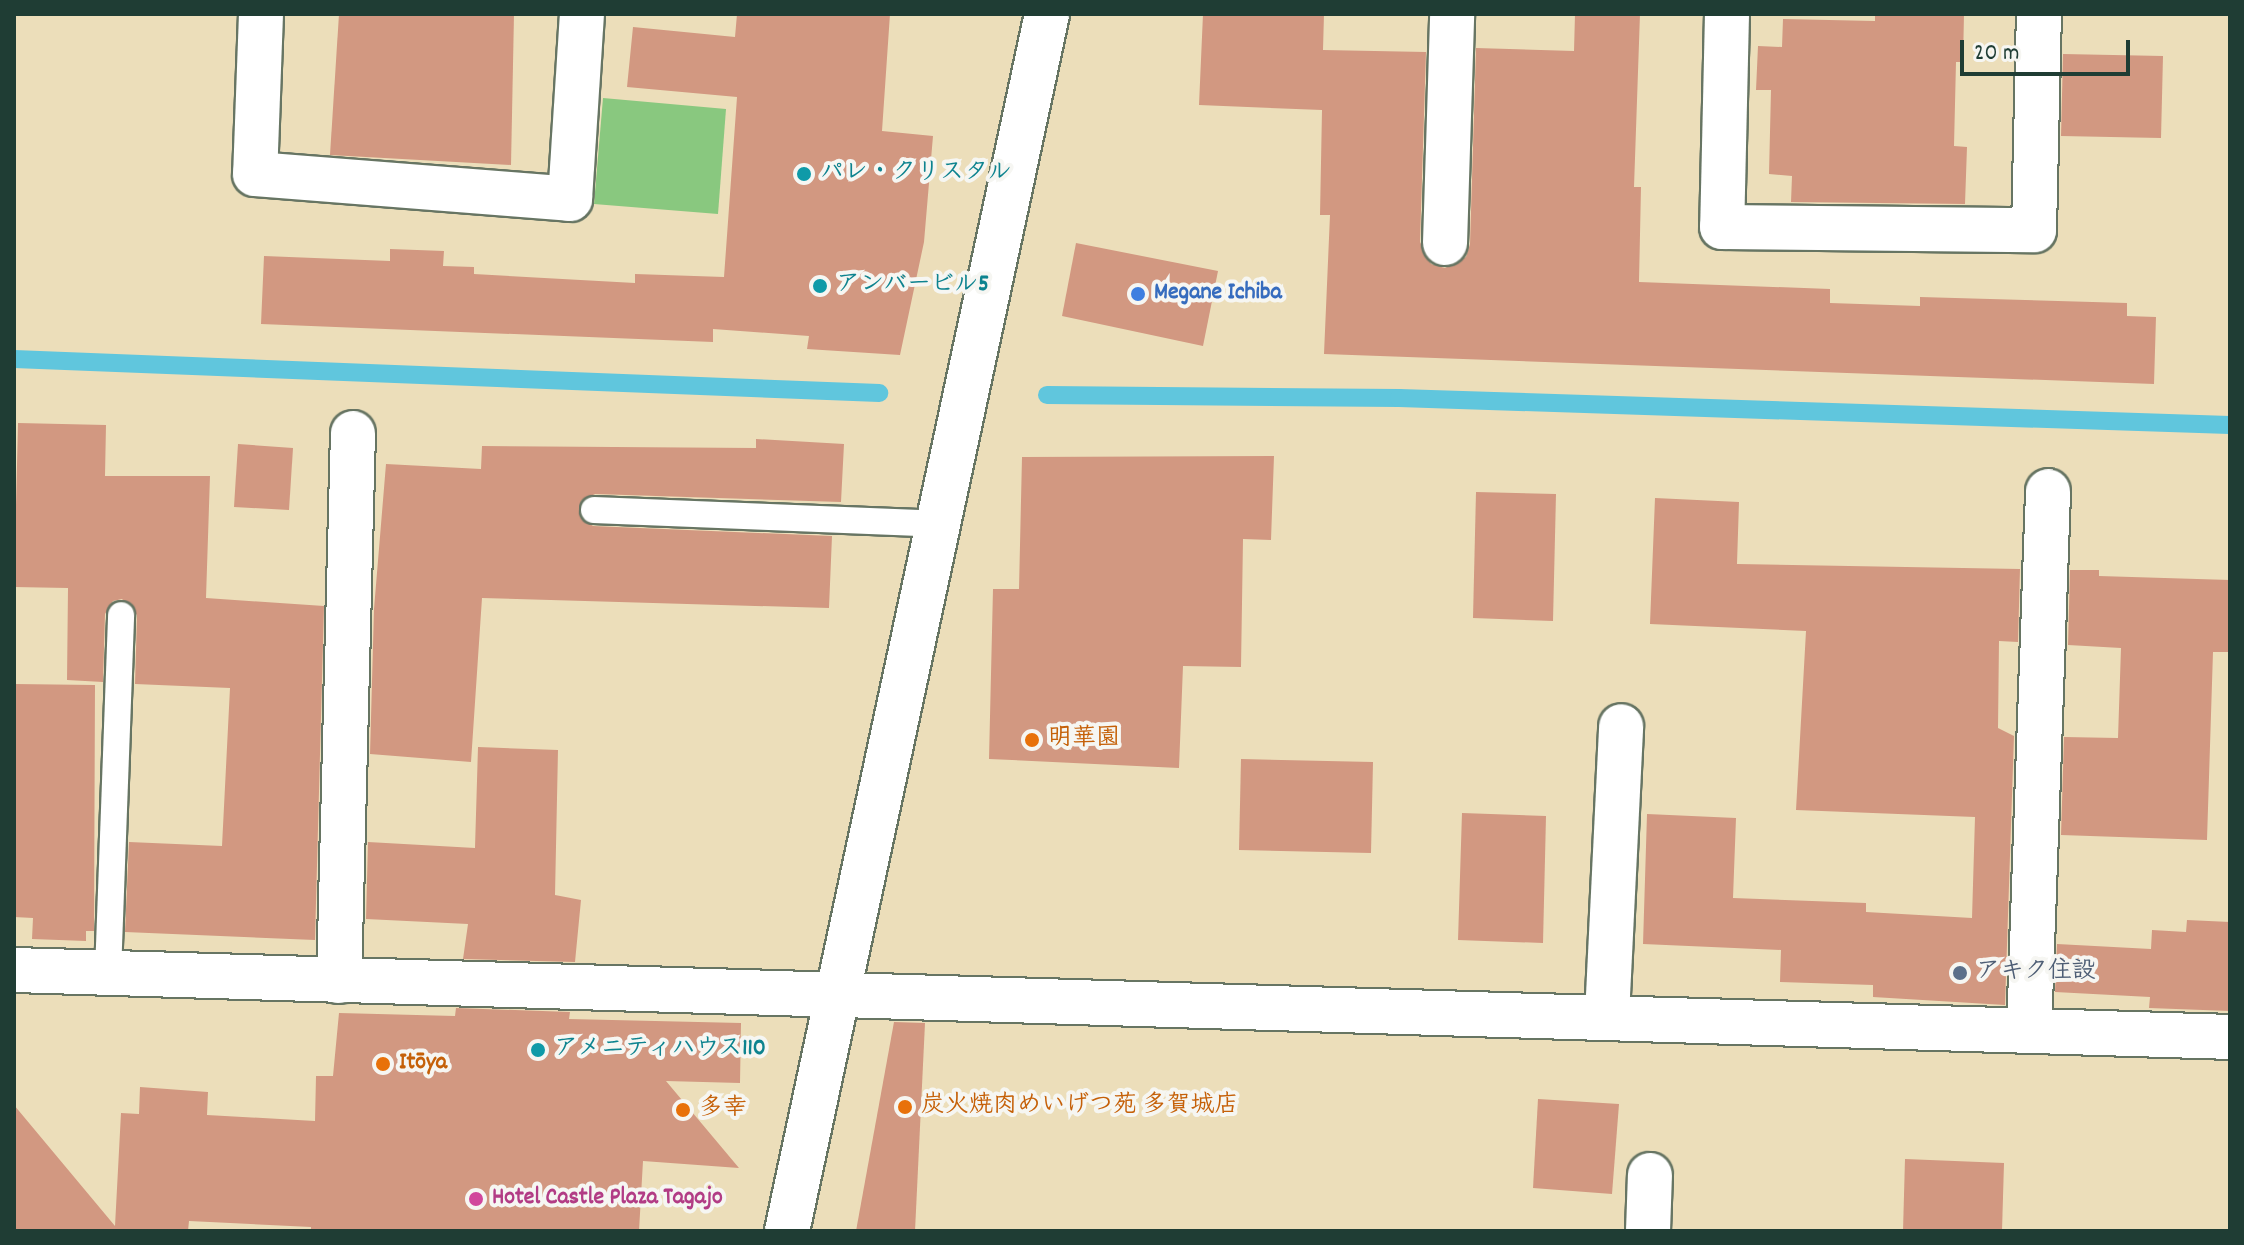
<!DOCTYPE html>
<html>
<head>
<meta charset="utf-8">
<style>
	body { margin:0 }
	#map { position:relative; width:2244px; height:1245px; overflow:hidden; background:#ecdeba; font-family:Dekko,"Klee One",sans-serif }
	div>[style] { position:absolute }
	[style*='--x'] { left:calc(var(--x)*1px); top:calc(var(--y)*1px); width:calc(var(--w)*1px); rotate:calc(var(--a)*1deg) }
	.green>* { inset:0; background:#89c87f }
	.stream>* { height:18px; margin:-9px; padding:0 9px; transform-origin:9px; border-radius:9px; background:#60c6dd }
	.building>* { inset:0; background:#d29881 }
	.roads { filter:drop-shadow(2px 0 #677563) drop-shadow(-2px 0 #677563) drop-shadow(0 2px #677563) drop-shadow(0 -2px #677563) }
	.lane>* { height:26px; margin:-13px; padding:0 13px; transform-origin:13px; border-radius:13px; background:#fff }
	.street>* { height:44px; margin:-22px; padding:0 22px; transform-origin:22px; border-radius:22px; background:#fff }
	.secondary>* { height:44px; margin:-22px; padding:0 22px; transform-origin:22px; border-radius:22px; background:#fff }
	.dots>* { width:22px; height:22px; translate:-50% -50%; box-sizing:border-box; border:4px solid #f6f6f2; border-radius:50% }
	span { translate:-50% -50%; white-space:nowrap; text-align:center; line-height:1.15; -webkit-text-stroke:8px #f6f6f2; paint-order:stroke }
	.culture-label { font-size:24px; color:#0d838f; font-weight:700 }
	.left { translate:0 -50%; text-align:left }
	.shop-label { font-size:24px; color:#366cbe; font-weight:700 }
	.food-label { font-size:24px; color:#c56008; font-weight:700 }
	.service-label { font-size:24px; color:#4e5e75; font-weight:700 }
	.hotel-label { font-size:24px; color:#b23c85; font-weight:700 }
	.frame { position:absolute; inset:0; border:16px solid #1f3d34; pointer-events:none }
	.scale { position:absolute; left:1960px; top:40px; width:170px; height:36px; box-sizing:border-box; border:4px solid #1f3d34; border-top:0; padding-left:10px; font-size:24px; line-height:28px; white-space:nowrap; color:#1f3d34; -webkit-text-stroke:6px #f6f6f2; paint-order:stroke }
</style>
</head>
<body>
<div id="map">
	<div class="green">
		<div style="clip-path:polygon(603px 98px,726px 109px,718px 214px,594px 204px)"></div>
	</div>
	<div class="stream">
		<div style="--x:14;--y:359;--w:866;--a:2.25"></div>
		<div style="--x:1047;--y:395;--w:352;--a:0.5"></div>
		<div style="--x:1399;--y:398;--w:831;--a:1.86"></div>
	</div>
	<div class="building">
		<div style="clip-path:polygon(339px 14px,514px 14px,511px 165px,330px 155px)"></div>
		<div style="clip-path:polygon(737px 14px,890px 14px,882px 131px,933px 136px,924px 242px,900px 355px,807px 349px,809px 336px,713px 329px,713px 342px,261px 324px,264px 256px,390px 261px,390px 249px,444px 251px,443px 266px,474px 267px,474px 274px,635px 283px,635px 274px,724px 277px,737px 97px,627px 87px,633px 27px,735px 37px)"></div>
		<div style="clip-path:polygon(1203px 14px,1324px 14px,1323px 50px,1426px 52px,1420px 242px,1431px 264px,1445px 268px,1466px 257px,1470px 244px,1476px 48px,1574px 51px,1575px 14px,1640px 14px,1634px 187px,1641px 187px,1639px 282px,1830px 289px,1830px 303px,1920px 306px,1920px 297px,2127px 303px,2127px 316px,2156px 317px,2154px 384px,1324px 354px,1330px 215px,1320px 215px,1322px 110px,1199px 105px)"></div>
		<div style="clip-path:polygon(1875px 14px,1964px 14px,1963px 62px,1956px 62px,1954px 146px,1967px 147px,1965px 204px,1791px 202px,1792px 176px,1769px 174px,1771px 90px,1756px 90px,1758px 46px,1782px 47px,1783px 19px,1875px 21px)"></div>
		<div style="clip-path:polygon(2063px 54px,2163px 56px,2161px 138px,2061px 136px)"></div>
		<div style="clip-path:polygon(1076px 243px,1218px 271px,1203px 346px,1062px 316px)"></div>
		<div style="clip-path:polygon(18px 423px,106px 425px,105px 476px,210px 476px,206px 598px,324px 606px,315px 940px,125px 932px,129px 842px,222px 846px,230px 688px,135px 684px,137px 615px,122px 599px,113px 601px,105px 614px,103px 682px,67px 680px,68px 588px,14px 587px)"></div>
		<div style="clip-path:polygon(756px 439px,844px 444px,841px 502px,595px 494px,581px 501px,580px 517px,593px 526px,832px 536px,829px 608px,482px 598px,471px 762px,370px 754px,374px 609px,386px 464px,481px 469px,482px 446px,756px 448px)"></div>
		<div style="clip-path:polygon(238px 444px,293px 448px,289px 510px,234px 507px)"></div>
		<div style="clip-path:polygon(1274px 456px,1271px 540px,1243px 539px,1241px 667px,1183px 666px,1179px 768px,989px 759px,993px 589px,1019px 589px,1022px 457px)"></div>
		<div style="clip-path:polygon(1476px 492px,1556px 494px,1553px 621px,1473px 618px)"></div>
		<div style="clip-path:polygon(1655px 498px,1739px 502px,1737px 564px,2020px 569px,2018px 642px,1999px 641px,1998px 728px,2014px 736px,2005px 1005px,1873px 997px,1873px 985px,1780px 982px,1781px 950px,1643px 944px,1647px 814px,1736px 818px,1733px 898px,1866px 903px,1866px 912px,1972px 918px,1975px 817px,1796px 810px,1806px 631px,1650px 624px)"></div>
		<div style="clip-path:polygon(2070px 570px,2099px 570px,2099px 576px,2230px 580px,2230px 652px,2213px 652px,2207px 840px,2061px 835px,2064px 737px,2118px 738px,2121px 648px,2068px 645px)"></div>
		<div style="clip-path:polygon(14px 684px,95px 685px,94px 931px,86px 931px,86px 941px,32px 939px,33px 918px,14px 917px)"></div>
		<div style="clip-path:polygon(478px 747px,558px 750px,555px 895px,581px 900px,575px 962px,463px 959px,468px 924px,366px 919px,368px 842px,475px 848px)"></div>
		<div style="clip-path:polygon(1241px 759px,1373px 762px,1371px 853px,1239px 850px)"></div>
		<div style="clip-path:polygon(1462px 813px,1546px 816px,1543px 943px,1458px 940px)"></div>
		<div style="clip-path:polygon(2187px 920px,2230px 922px,2230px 1011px,2149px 1008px,2150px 997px,2055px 992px,2057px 944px,2151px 949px,2152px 930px,2186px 932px)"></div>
		<div style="clip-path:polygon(456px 1008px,570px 1012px,569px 1019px,741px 1023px,740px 1083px,666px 1081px,739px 1168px,643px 1161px,639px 1231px,311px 1231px,311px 1227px,189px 1221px,188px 1231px,14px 1231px,14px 1105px,115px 1226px,121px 1113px,139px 1114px,140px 1087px,208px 1092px,207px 1115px,315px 1121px,316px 1076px,333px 1076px,339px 1013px,455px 1016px)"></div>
		<div style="clip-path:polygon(894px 1022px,925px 1023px,915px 1231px,856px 1231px)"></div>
		<div style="clip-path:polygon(1538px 1099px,1619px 1104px,1612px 1194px,1533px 1188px)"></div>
		<div style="clip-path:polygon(1905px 1159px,2004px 1163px,2002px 1231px,1903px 1231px)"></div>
	</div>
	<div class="roads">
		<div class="lane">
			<div style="--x:594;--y:510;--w:344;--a:2.3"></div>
			<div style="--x:108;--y:973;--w:358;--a:-87.9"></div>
		</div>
		<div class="street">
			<div style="--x:261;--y:14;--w:160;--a:92.1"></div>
			<div style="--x:255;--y:174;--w:316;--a:4.5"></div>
			<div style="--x:570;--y:199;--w:185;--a:-86.3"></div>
			<div style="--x:1727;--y:14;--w:213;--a:91.3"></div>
			<div style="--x:1722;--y:227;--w:312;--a:0.6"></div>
			<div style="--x:2034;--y:230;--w:216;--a:-88.7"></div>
			<div style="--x:1445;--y:243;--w:229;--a:-88.2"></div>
			<div style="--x:14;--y:970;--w:2217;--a:1.73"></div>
			<div style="--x:339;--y:981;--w:548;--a:-88.54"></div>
			<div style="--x:1607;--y:1016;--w:290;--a:-87.2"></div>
			<div style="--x:2029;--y:1031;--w:540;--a:-87.98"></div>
			<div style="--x:1648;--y:1231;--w:56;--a:-88"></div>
		</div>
		<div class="secondary">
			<div style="--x:787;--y:1231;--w:1244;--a:-77.94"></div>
		</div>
	</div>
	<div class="dots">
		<div style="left:804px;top:174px;background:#0f9aa8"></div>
		<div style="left:820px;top:286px;background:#0f9aa8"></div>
		<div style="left:1138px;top:294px;background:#3f7fe0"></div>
		<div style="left:1032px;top:740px;background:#e8710a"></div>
		<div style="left:1960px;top:973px;background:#5c6f8a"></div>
		<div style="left:538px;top:1050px;background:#0f9aa8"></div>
		<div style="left:383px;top:1064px;background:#e8710a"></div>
		<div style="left:905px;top:1107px;background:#e8710a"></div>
		<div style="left:683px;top:1110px;background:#e8710a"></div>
		<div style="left:476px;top:1199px;background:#d1479c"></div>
	</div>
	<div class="culture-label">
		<span class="left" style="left:820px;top:174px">パレ・クリスタル</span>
		<span class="left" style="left:836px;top:286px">アンバービル5</span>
		<span class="left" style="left:554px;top:1050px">アメニティハウス110</span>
	</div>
	<div class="shop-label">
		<span class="left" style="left:1154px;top:294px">Megane Ichiba</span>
	</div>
	<div class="food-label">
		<span class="left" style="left:1048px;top:740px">明華園</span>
		<span class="left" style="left:399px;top:1064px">Itōya</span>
		<span class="left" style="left:921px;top:1107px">炭火焼肉めいげつ苑 多賀城店</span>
		<span class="left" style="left:699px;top:1110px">多幸</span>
	</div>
	<div class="service-label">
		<span class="left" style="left:1976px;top:973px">アキク住設</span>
	</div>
	<div class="hotel-label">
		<span class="left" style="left:492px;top:1199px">Hotel Castle Plaza Tagajo</span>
	</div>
	<div class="frame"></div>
	<div class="scale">20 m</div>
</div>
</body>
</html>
